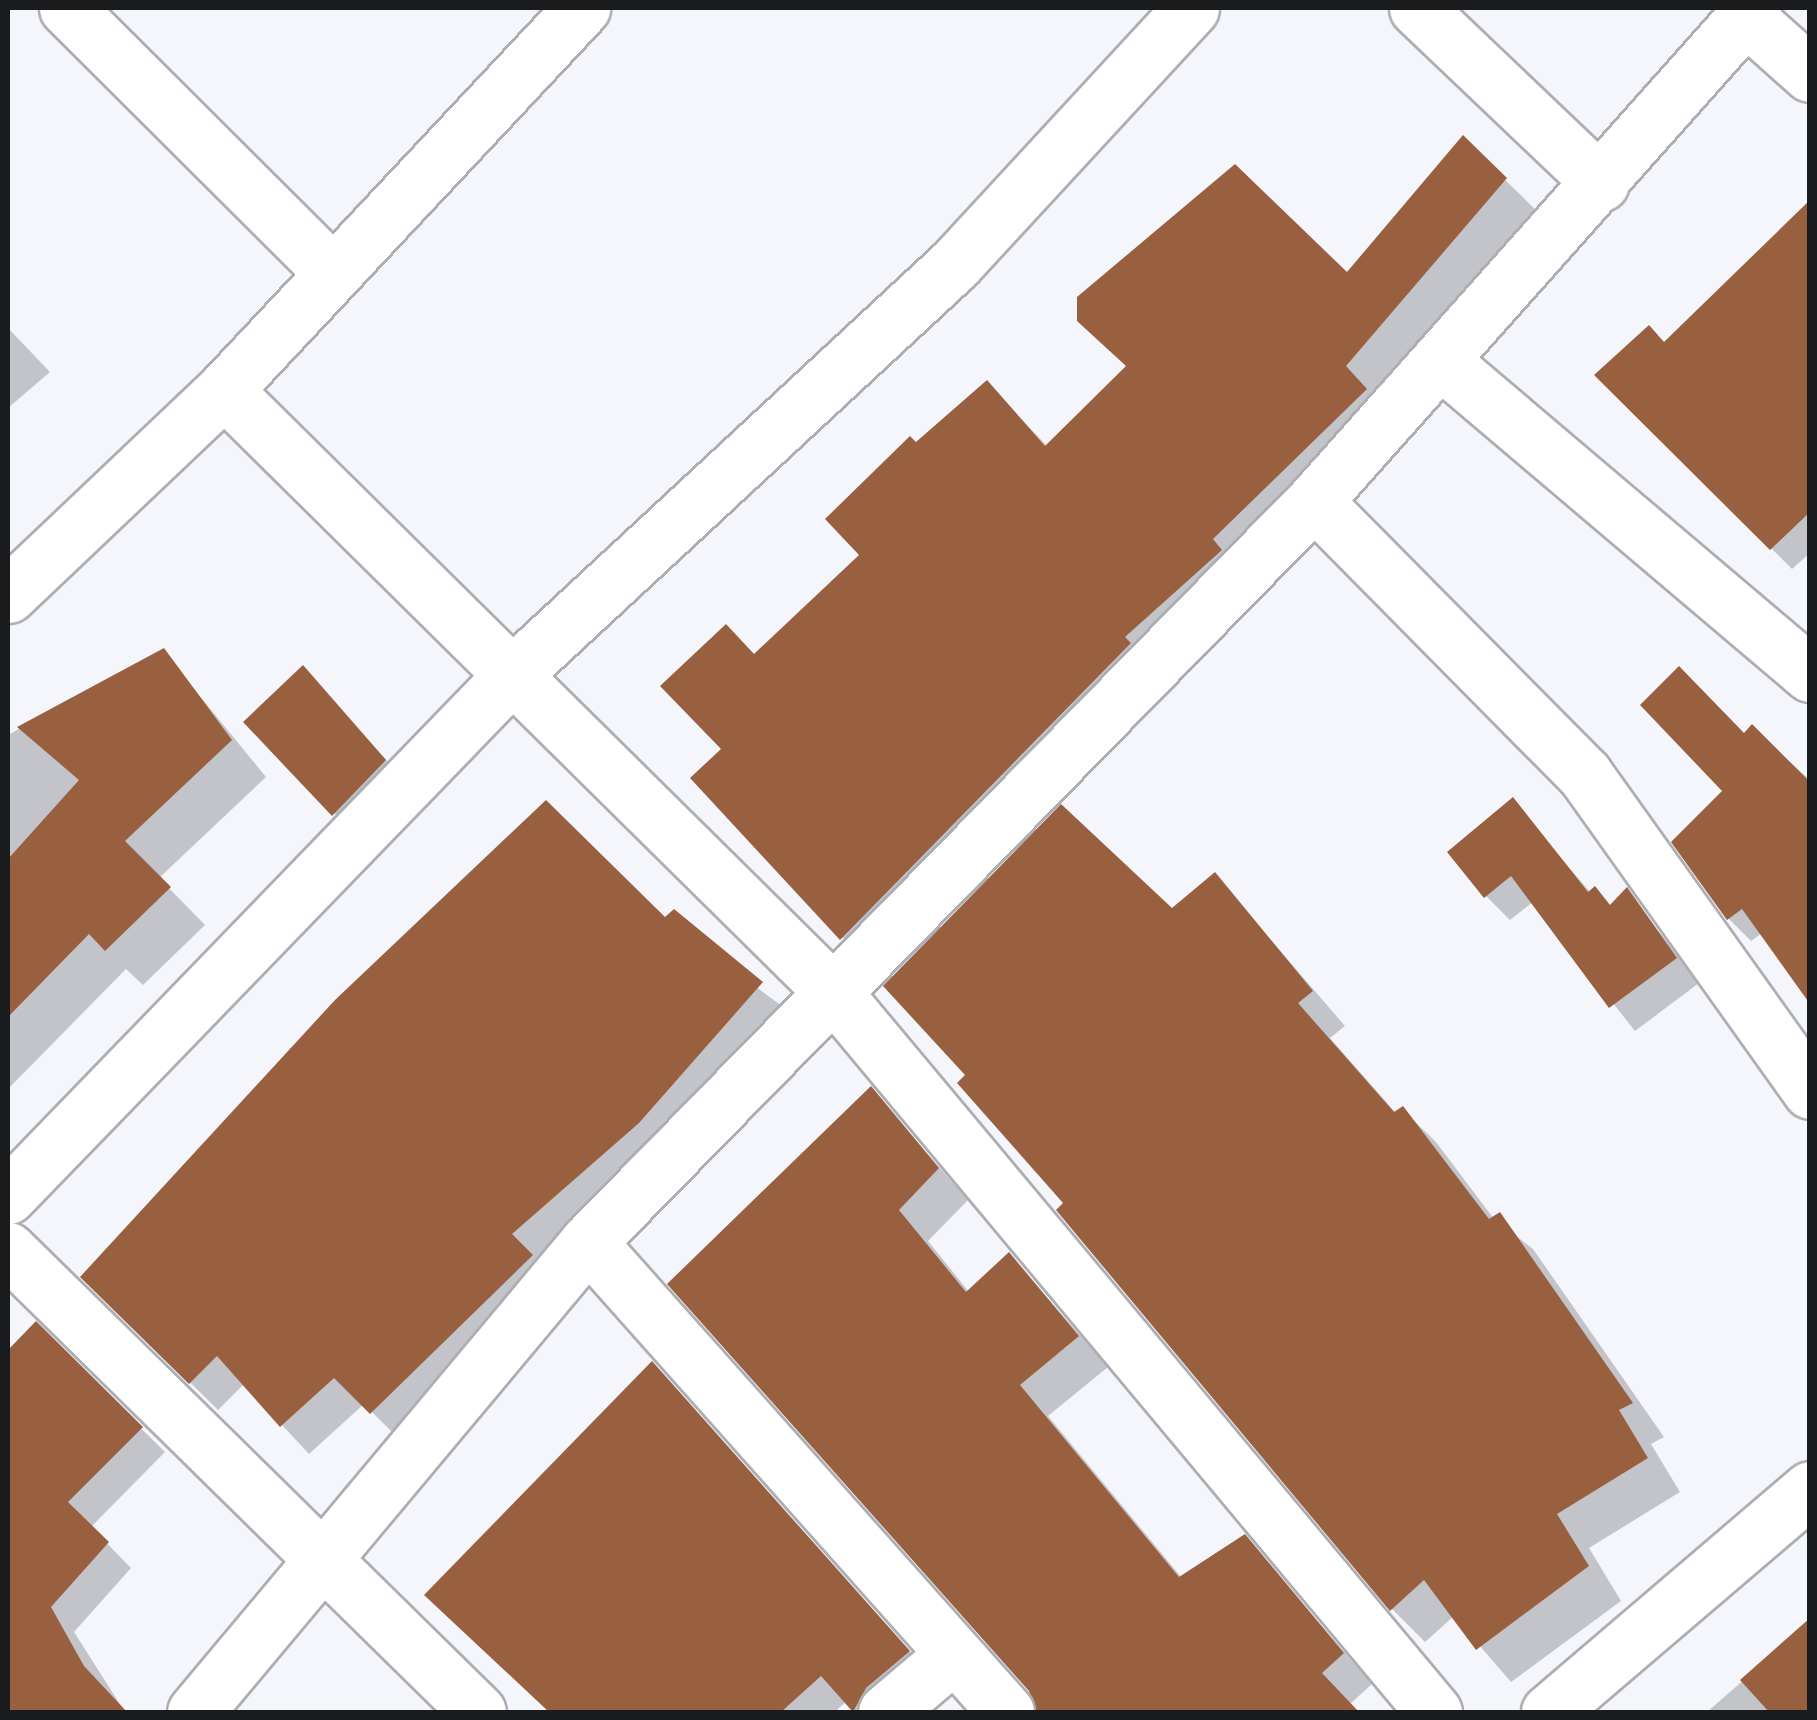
<!DOCTYPE html>
<html>
<head>
<meta charset="utf-8">
<style>
	body { margin:0 }
	#map { position:relative; width:1817px; height:1720px; overflow:hidden; background:#f4f6fc; font-family:Manrope,sans-serif }
	div>[style] { position:absolute }
	[style*='--x'] { left:calc(var(--x)*1px); top:calc(var(--y)*1px); width:calc(var(--w)*1px); rotate:calc(var(--a)*1deg) }
	.shadow>* { inset:0; background:#0003 }
	.building>* { inset:0; background:#996040 }
	.roads { filter:drop-shadow(2px 0 #adaeb4) drop-shadow(-2px 0 #adaeb4) drop-shadow(0 2px #adaeb4) drop-shadow(0 -2px #adaeb4) }
	.minor>* { height:55px; margin:-27.5px; padding:0 27.5px; transform-origin:27.5px; border-radius:27.5px; background:#fff }
	span { translate:-50% -50%; white-space:nowrap; text-align:center; line-height:1.15; -webkit-text-stroke:8px #fff; paint-order:stroke }
	.frame { position:absolute; inset:0; border:10px solid #1a1b1d; pointer-events:none }
</style>
</head>
<body>
<div id="map">
	<div class="shadow">
		<div style="clip-path:polygon(1463px 139px,1540px 214px,876px 973px,693px 779px,724px 749px,755px 656px,863px 555px,916px 446px,987px 383px,1048px 447px,1347px 276px)"></div>
		<div style="clip-path:polygon(1810px 204px,1810px 553px,1792px 569px,1598px 375px,1665px 344px)"></div>
		<div style="clip-path:polygon(8px 328px,50px 372px,8px 408px)"></div>
		<div style="clip-path:polygon(163px 651px,266px 777px,159px 878px,205px 925px,143px 985px,126px 969px,8px 1089px,8px 735px)"></div>
		<div style="clip-path:polygon(303px 668px,416px 793px,365px 845px,247px 722px)"></div>
		<div style="clip-path:polygon(1752px 728px,1810px 780px,1810px 999px,1762px 933px,1751px 941px,1729px 919px,1675px 843px,1726px 791px)"></div>
		<div style="clip-path:polygon(1512px 801px,1591px 893px,1612px 906px,1627px 891px,1699px 983px,1635px 1031px,1533px 902px,1510px 920px,1486px 896px)"></div>
		<div style="clip-path:polygon(1215px 875px,1345px 1026px,1330px 1038px,1396px 1113px,1402px 1109px,1436px 1142px,1494px 1219px,1533px 1249px,1664px 1437px,1651px 1444px,1680px 1492px,1589px 1548px,1621px 1601px,1511px 1682px,1454px 1616px,1425px 1642px,1392px 1609px,1067px 1204px,1172px 911px)"></div>
		<div style="clip-path:polygon(665px 921px,789px 1011px,400px 1440px,364px 1404px,309px 1454px,244px 1384px,218px 1410px,83px 1277px)"></div>
		<div style="clip-path:polygon(871px 1090px,968px 1200px,928px 1241px,969px 1292px,1009px 1255px,1108px 1367px,1048px 1416px,1182px 1578px,1244px 1537px,1372px 1684px,1350px 1704px,1358px 1712px,1039px 1712px,1032px 1690px,670px 1284px)"></div>
		<div style="clip-path:polygon(36px 1325px,165px 1452px,91px 1527px,131px 1568px,74px 1632px,125px 1712px,8px 1712px,8px 1353px)"></div>
		<div style="clip-path:polygon(677px 1390px,933px 1678px,892px 1712px,855px 1712px,846px 1702px,834px 1712px,551px 1712px,452px 1620px)"></div>
		<div style="clip-path:polygon(1810px 1622px,1810px 1712px,1707px 1712px)"></div>
	</div>
	<div class="building">
		<div style="clip-path:polygon(1463px 135px,1507px 178px,1346px 366px,1367px 389px,1213px 539px,1222px 550px,1125px 637px,1131px 643px,840px 940px,690px 778px,721px 749px,660px 686px,726px 624px,754px 654px,859px 555px,825px 519px,910px 436px,916px 442px,987px 380px,1045px 446px,1126px 366px,1077px 321px,1077px 297px,1235px 164px,1347px 272px)"></div>
		<div style="clip-path:polygon(1810px 200px,1810px 512px,1770px 550px,1594px 375px,1649px 325px,1664px 342px)"></div>
		<div style="clip-path:polygon(164px 648px,232px 740px,125px 841px,171px 887px,105px 951px,89px 934px,8px 1017px,8px 859px,79px 780px,17px 727px)"></div>
		<div style="clip-path:polygon(303px 665px,386px 760px,332px 816px,243px 722px)"></div>
		<div style="clip-path:polygon(1679px 666px,1744px 733px,1752px 724px,1810px 782px,1810px 1004px,1742px 909px,1727px 920px,1671px 842px,1722px 791px,1640px 705px)"></div>
		<div style="clip-path:polygon(1513px 797px,1588px 892px,1595px 886px,1610px 905px,1627px 887px,1677px 958px,1609px 1008px,1511px 876px,1484px 898px,1447px 852px)"></div>
		<div style="clip-path:polygon(546px 800px,665px 917px,674px 909px,763px 982px,639px 1123px,512px 1234px,533px 1255px,370px 1414px,334px 1378px,280px 1427px,217px 1356px,189px 1384px,80px 1277px,335px 1000px)"></div>
		<div style="clip-path:polygon(1061px 804px,1172px 908px,1215px 872px,1313px 991px,1298px 1003px,1394px 1112px,1403px 1106px,1489px 1219px,1500px 1212px,1633px 1403px,1619px 1410px,1648px 1458px,1557px 1514px,1589px 1566px,1476px 1650px,1424px 1580px,1390px 1611px,1056px 1210px,1063px 1203px,957px 1083px,965px 1075px,883px 986px)"></div>
		<div style="clip-path:polygon(871px 1086px,939px 1168px,899px 1210px,966px 1292px,1009px 1252px,1079px 1336px,1020px 1385px,1179px 1577px,1245px 1534px,1344px 1653px,1322px 1673px,1359px 1712px,1036px 1712px,1029px 1691px,667px 1284px)"></div>
		<div style="clip-path:polygon(36px 1321px,143px 1427px,68px 1502px,109px 1542px,51px 1607px,84px 1666px,127px 1712px,8px 1712px,8px 1350px)"></div>
		<div style="clip-path:polygon(652px 1361px,910px 1651px,866px 1688px,853px 1712px,821px 1676px,781px 1712px,549px 1712px,424px 1595px)"></div>
		<div style="clip-path:polygon(1810px 1618px,1810px 1712px,1769px 1712px,1740px 1680px)"></div>
	</div>
	<div class="roads">
		<div class="minor">
			<div style="--x:67;--y:8;--w:375;--a:44.9"></div>
			<div style="--x:1417;--y:8;--w:254;--a:43.6"></div>
			<div style="--x:1745;--y:16;--w:87;--a:41.7"></div>
			<div style="--x:1441;--y:361;--w:484;--a:40.3"></div>
			<div style="--x:224;--y:390;--w:856;--a:44.67"></div>
			<div style="--x:833;--y:992;--w:938;--a:50.15"></div>
			<div style="--x:1314;--y:501;--w:385;--a:45.3"></div>
			<div style="--x:1585;--y:775;--w:388;--a:54.5"></div>
			<div style="--x:8;--y:595;--w:298;--a:-43.5"></div>
			<div style="--x:224;--y:390;--w:524;--a:-46.86"></div>
			<div style="--x:8;--y:1196;--w:726;--a:-45.95"></div>
			<div style="--x:513;--y:674;--w:603;--a:-42.85"></div>
			<div style="--x:955;--y:264;--w:348;--a:-47.3"></div>
			<div style="--x:588;--y:1242;--w:629;--a:48.35"></div>
			<div style="--x:8;--y:1250;--w:659;--a:44.51"></div>
			<div style="--x:195;--y:1712;--w:613;--a:-50.1"></div>
			<div style="--x:588;--y:1242;--w:1037;--a:-45.59"></div>
			<div style="--x:1314;--y:501;--w:660;--a:-48.32"></div>
			<div style="--x:886;--y:1712;--w:87;--a:-40.3"></div>
			<div style="--x:1549;--y:1712;--w:343;--a:-40.5"></div>
		</div>
	</div>
	<div class="frame"></div>
</div>
</body>
</html>
